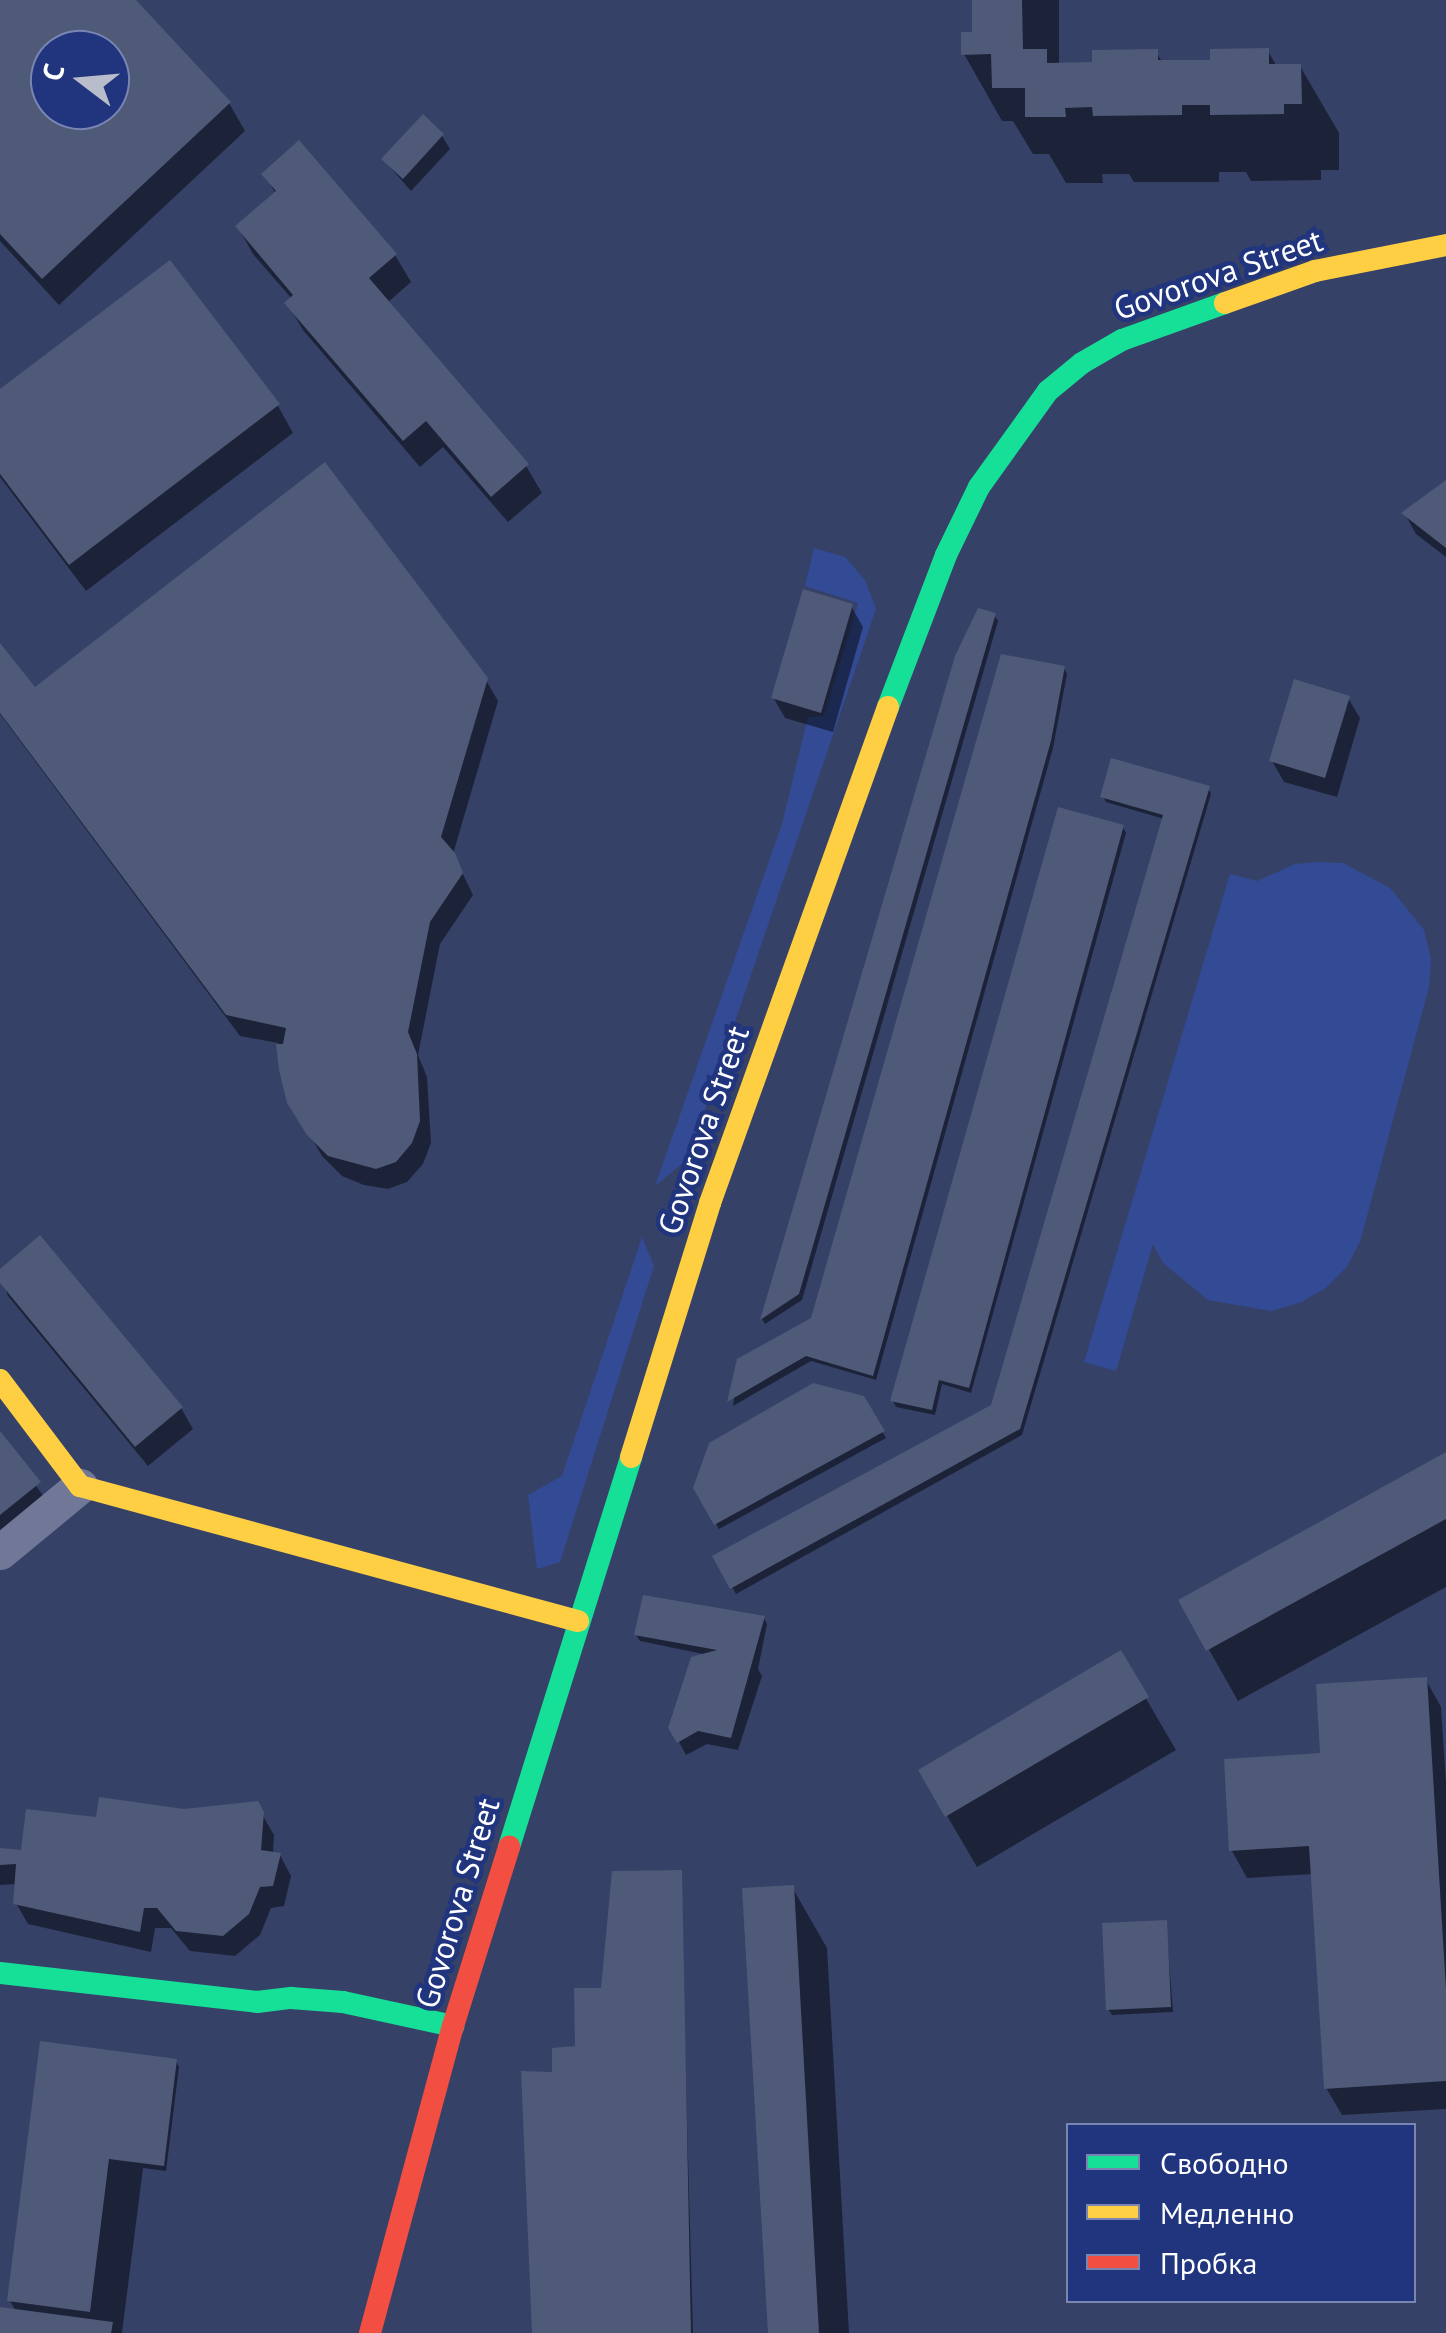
<!DOCTYPE html>
<html>
<head>
<meta charset="utf-8">
<style>
	body { margin:0 }
	#map { position:relative; width:1446px; height:2333px; overflow:hidden; background:#364168; font-family:"PT Sans",sans-serif }
	div>[style] { position:absolute }
	[style*='--x'] { left:calc(var(--x)*1px); top:calc(var(--y)*1px); width:calc(var(--w)*1px); rotate:calc(var(--a)*1deg) }
	.green>* { inset:0; background:#334b95 }
	.shadow>* { inset:0; background:#0007 }
	.building>* { inset:0; background:#4f5978 }
	.street>* { height:35px; margin:-17.5px; padding:0 17.5px; transform-origin:17.5px; border-radius:17.5px; background:#717897 }
	.fast>* { height:22px; margin:-11px; padding:0 11px; transform-origin:11px; border-radius:11px; background:#16e098 }
	.slow>* { height:22px; margin:-11px; padding:0 11px; transform-origin:11px; border-radius:11px; background:#ffcf43 }
	.jam>* { height:22px; margin:-11px; padding:0 11px; transform-origin:11px; border-radius:11px; background:#f24e42 }
	span { translate:-50% -50%; white-space:nowrap; text-align:center; line-height:1.15; -webkit-text-stroke:9px #20357e; paint-order:stroke }
	.street-label { font-size:32px; color:#fff }
	.legend { position:absolute; left:1066px; top:2123px; width:350px; height:180px; box-sizing:border-box; background:#20357e; border:2px solid #7986b2; margin:0; padding:12px 18px; list-style:none; font-size:30px; color:#fff }
	.legend li { display:flex; align-items:center; gap:20px; height:50px }
	.legend b { width:50px; border:2px solid #7986b2 }
	.north { position:absolute; left:30px; top:30px; width:100px; height:100px; box-sizing:border-box; background:#20357e; border:2px solid #7986b2; border-radius:50%; rotate:286deg; font-size:28px; font-weight:700; line-height:40px; text-align:center; color:#fff }
	.north::after { content:''; display:block; margin:auto; width:35px; height:45px; background:#b9bcca; clip-path:polygon(50% 0,100% 100%,50% 72%,0 100%) }
</style>
</head>
<body>
<div id="map">
	<div class="green">
		<div style="clip-path:polygon(814px 548px,845px 557px,865px 580px,876px 609px,688px 1159px,655px 1186px,782px 824px,808px 717px,824px 716px,858px 603px,805px 586px)"></div>
		<div style="clip-path:polygon(1319px 862px,1343px 863px,1390px 888px,1424px 930px,1431px 959px,1429px 987px,1360px 1242px,1346px 1268px,1327px 1287px,1302px 1302px,1271px 1311px,1208px 1300px,1163px 1263px,1153px 1244px,1116px 1371px,1084px 1362px,1230px 874px,1257px 881px,1295px 864px)"></div>
		<div style="clip-path:polygon(642px 1237px,654px 1266px,560px 1562px,537px 1569px,528px 1495px,562px 1476px)"></div>
	</div>
	<div class="shadow">
		<div style="clip-path:polygon(evenodd,0 0,133px 0,229px 103px,245px 131px,59px 305px,0 241px,0 0,50px 50px,110px 50px,110px 110px,50px 110px,50px 50px)"></div>
		<div style="clip-path:polygon(972px 0,1059px 0,1059px 65px,1094px 65px,1156px 52px,1163px 63px,1213px 62px,1268px 51px,1277px 67px,1300px 66px,1339px 133px,1339px 170px,1321px 170px,1321px 180px,1251px 181px,1246px 172px,1219px 172px,1219px 182px,1134px 182px,1129px 174px,1102px 174px,1103px 183px,1066px 183px,1049px 154px,1033px 154px,1013px 121px,1002px 121px,964px 54px,975px 34px)"></div>
		<div style="clip-path:polygon(442px 136px,450px 149px,411px 191px,384px 160px)"></div>
		<div style="clip-path:polygon(264px 174px,395px 255px,411px 282px,387px 303px,526px 466px,542px 493px,508px 522px,443px 447px,420px 467px,303px 330px,287px 303px,292px 299px,253px 254px,238px 227px,276px 194px)"></div>
		<div style="clip-path:polygon(0 393px,278px 406px,293px 433px,86px 591px,0 477px)"></div>
		<div style="clip-path:polygon(1446px 483px,1446px 557px,1416px 534px,1405px 514px)"></div>
		<div style="clip-path:polygon(851px 606px,863px 627px,833px 732px,785px 718px,773px 697px)"></div>
		<div style="clip-path:polygon(994px 615px,998px 621px,802px 1300px,765px 1324px,762px 1319px,957px 657px)"></div>
		<div style="clip-path:polygon(0 647px,35px 690px,486px 680px,498px 701px,453px 854px,473px 895px,440px 944px,418px 1055px,427px 1077px,431px 1143px,423px 1164px,407px 1182px,388px 1189px,364px 1185px,342px 1176px,322px 1156px,290px 1102px,278px 1043px,240px 1036px,0 714px)"></div>
		<div style="clip-path:polygon(1064px 668px,1067px 674px,1053px 748px,876px 1380px,811px 1361px,733px 1406px,739px 1361px,813px 1320px)"></div>
		<div style="clip-path:polygon(1348px 698px,1360px 718px,1337px 797px,1284px 782px,1272px 761px)"></div>
		<div style="clip-path:polygon(1208px 788px,1211px 794px,1022px 1435px,736px 1594px,715px 1557px,993px 1407px,1164px 819px,1106px 802px,1103px 796px)"></div>
		<div style="clip-path:polygon(1123px 827px,1126px 833px,971px 1393px,942px 1384px,935px 1415px,896px 1407px,893px 1401px)"></div>
		<div style="clip-path:polygon(0 1272px,181px 1408px,193px 1429px,148px 1466px,8px 1296px)"></div>
		<div style="clip-path:polygon(863px 1398px,886px 1438px,719px 1529px,696px 1488px)"></div>
		<div style="clip-path:polygon(0 1435px,54px 1511px,0 1554px)"></div>
		<div style="clip-path:polygon(1446px 1454px,1446px 1587px,1238px 1701px,1181px 1600px)"></div>
		<div style="clip-path:polygon(764px 1618px,767px 1624px,758px 1669px,762px 1676px,738px 1750px,707px 1744px,686px 1755px,671px 1727px,708px 1655px,640px 1641px,636px 1635px)"></div>
		<div style="clip-path:polygon(1120px 1654px,1176px 1750px,977px 1867px,921px 1771px)"></div>
		<div style="clip-path:polygon(1426px 1680px,1441px 1707px,1446px 1783px,1446px 2109px,1342px 2115px,1326px 2088px,1313px 1874px,1247px 1878px,1232px 1851px,1322px 1755px)"></div>
		<div style="clip-path:polygon(256px 1804px,274px 1835px,273px 1854px,280px 1855px,291px 1876px,284px 1906px,271px 1908px,260px 1935px,235px 1956px,190px 1951px,171px 1928px,155px 1928px,151px 1952px,28px 1924px,16px 1903px,17px 1884px,0 1885px,0 1850px,24px 1852px,99px 1820px)"></div>
		<div style="clip-path:polygon(680px 1872px,693px 2333px,535px 2333px,555px 2075px,577px 2049px,603px 1991px)"></div>
		<div style="clip-path:polygon(792px 1887px,827px 1948px,849px 2333px,770px 2333px)"></div>
		<div style="clip-path:polygon(1166px 1923px,1173px 2012px,1112px 2015px,1108px 2009px)"></div>
		<div style="clip-path:polygon(176px 2061px,179px 2067px,166px 2171px,143px 2168px,122px 2333px,0 2333px,0 2309px,16px 2311px,10px 2301px)"></div>
	</div>
	<div class="building">
		<div style="clip-path:polygon(evenodd,0 0,136px 0,231px 102px,42px 279px,0 234px,0 0,50px 50px,110px 50px,110px 110px,50px 110px,50px 50px)"></div>
		<div style="clip-path:polygon(972px 0,1022px 0,1023px 49px,1047px 49px,1047px 63px,1092px 62px,1092px 50px,1158px 49px,1158px 60px,1210px 60px,1210px 49px,1269px 48px,1269px 64px,1301px 64px,1302px 104px,1284px 104px,1284px 114px,1210px 115px,1210px 105px,1182px 105px,1182px 115px,1093px 116px,1092px 107px,1065px 108px,1066px 117px,1025px 117px,1025px 88px,992px 88px,991px 54px,961px 55px,961px 32px,972px 32px)"></div>
		<div style="clip-path:polygon(423px 114px,444px 134px,403px 179px,381px 159px)"></div>
		<div style="clip-path:polygon(299px 140px,397px 254px,369px 278px,529px 464px,491px 497px,426px 421px,403px 441px,284px 303px,293px 295px,235px 226px,276px 191px,261px 174px)"></div>
		<div style="clip-path:polygon(170px 260px,280px 404px,69px 565px,0 474px,0 389px)"></div>
		<div style="clip-path:polygon(325px 462px,488px 678px,441px 837px,455px 853px,463px 873px,430px 922px,408px 1032px,417px 1054px,420px 1121px,412px 1143px,396px 1162px,376px 1169px,328px 1156px,307px 1135px,287px 1103px,279px 1070px,276px 1044px,283px 1044px,286px 1028px,226px 1015px,0 713px,0 643px,35px 687px)"></div>
		<div style="clip-path:polygon(1446px 480px,1446px 548px,1401px 513px)"></div>
		<div style="clip-path:polygon(803px 589px,853px 604px,821px 713px,771px 698px)"></div>
		<div style="clip-path:polygon(978px 608px,996px 613px,799px 1294px,760px 1320px,955px 656px)"></div>
		<div style="clip-path:polygon(1001px 654px,1065px 666px,1051px 741px,873px 1376px,806px 1356px,727px 1402px,737px 1359px,811px 1318px)"></div>
		<div style="clip-path:polygon(1294px 679px,1350px 696px,1325px 778px,1269px 761px)"></div>
		<div style="clip-path:polygon(1111px 758px,1210px 786px,1020px 1429px,730px 1589px,712px 1556px,991px 1405px,1163px 815px,1100px 797px)"></div>
		<div style="clip-path:polygon(1058px 807px,1124px 825px,969px 1388px,939px 1380px,932px 1410px,890px 1401px)"></div>
		<div style="clip-path:polygon(40px 1235px,183px 1407px,135px 1447px,0 1283px,0 1269px)"></div>
		<div style="clip-path:polygon(813px 1383px,864px 1396px,885px 1431px,714px 1525px,693px 1488px,709px 1443px)"></div>
		<div style="clip-path:polygon(0 1431px,41px 1482px,0 1515px)"></div>
		<div style="clip-path:polygon(1446px 1452px,1446px 1519px,1206px 1651px,1178px 1600px)"></div>
		<div style="clip-path:polygon(643px 1595px,765px 1616px,731px 1738px,698px 1731px,677px 1743px,668px 1728px,691px 1657px,717px 1650px,634px 1635px)"></div>
		<div style="clip-path:polygon(1121px 1650px,1149px 1697px,945px 1817px,918px 1770px)"></div>
		<div style="clip-path:polygon(1427px 1677px,1446px 1989px,1446px 2081px,1324px 2089px,1309px 1846px,1229px 1851px,1224px 1759px,1320px 1753px,1316px 1684px)"></div>
		<div style="clip-path:polygon(99px 1797px,184px 1809px,258px 1801px,264px 1812px,261px 1850px,281px 1853px,273px 1886px,260px 1887px,249px 1914px,223px 1936px,176px 1931px,157px 1908px,144px 1908px,140px 1932px,13px 1904px,16px 1864px,0 1865px,0 1848px,21px 1850px,26px 1809px,96px 1817px)"></div>
		<div style="clip-path:polygon(682px 1870px,691px 2333px,532px 2333px,521px 2071px,552px 2072px,552px 2048px,575px 2046px,574px 1988px,601px 1988px,612px 1871px)"></div>
		<div style="clip-path:polygon(794px 1885px,819px 2333px,768px 2333px,742px 1888px)"></div>
		<div style="clip-path:polygon(1167px 1920px,1171px 2007px,1106px 2010px,1102px 1923px)"></div>
		<div style="clip-path:polygon(40px 2041px,177px 2059px,164px 2166px,109px 2159px,90px 2312px,7px 2301px)"></div>
		<div style="clip-path:polygon(0 2307px,113px 2322px,111px 2333px,0 2333px)"></div>
	</div>
	<div class="street">
		<div style="--x:0;--y:1552;--w:104;--a:-39.5"></div>
	</div>
	<div class="fast">
		<div style="--x:888;--y:707;--w:163;--a:-69.1"></div>
		<div style="--x:946;--y:555;--w:76;--a:-64.1"></div>
		<div style="--x:979;--y:487;--w:118;--a:-54.3"></div>
		<div style="--x:1048;--y:391;--w:44;--a:-39.5"></div>
		<div style="--x:1082;--y:363;--w:46;--a:-29.9"></div>
		<div style="--x:1122;--y:340;--w:109;--a:-19.8"></div>
		<div style="--x:509;--y:1847;--w:409;--a:-72.6"></div>
		<div style="--x:0;--y:1973;--w:259;--a:6.4"></div>
		<div style="--x:257;--y:2002;--w:34;--a:-7"></div>
		<div style="--x:291;--y:1998;--w:52;--a:4.4"></div>
		<div style="--x:343;--y:2002;--w:113;--a:12.3"></div>
	</div>
	<div class="slow">
		<div style="--x:1225;--y:303;--w:96;--a:-19.6"></div>
		<div style="--x:1315;--y:271;--w:134;--a:-11.2"></div>
		<div style="--x:0;--y:1380;--w:133;--a:53"></div>
		<div style="--x:80;--y:1486;--w:516;--a:15.17"></div>
		<div style="--x:631;--y:1457;--w:266;--a:-72.7"></div>
		<div style="--x:710;--y:1203;--w:527;--a:-70.26"></div>
	</div>
	<div class="jam">
		<div style="--x:370;--y:2333;--w:318;--a:-74.9"></div>
		<div style="--x:453;--y:2026;--w:188;--a:-72.6"></div>
	</div>
	<div class="street-label">
		<span style="left:1218px;top:274px;rotate:-19deg">Govorova Street</span>
		<span style="left:703px;top:1130px;rotate:-71deg">Govorova Street</span>
		<span style="left:457px;top:1903px;rotate:-73deg">Govorova Street</span>
	</div>
	<ul class="legend">
	<li><b style="height:12px;background:#16e098"></b>Свободно</li>
	<li><b style="height:12px;background:#ffcf43"></b>Медленно</li>
	<li><b style="height:12px;background:#f24e42"></b>Пробка</li>
	</ul>
	<div class="north">С</div>
</div>
</body>
</html>
